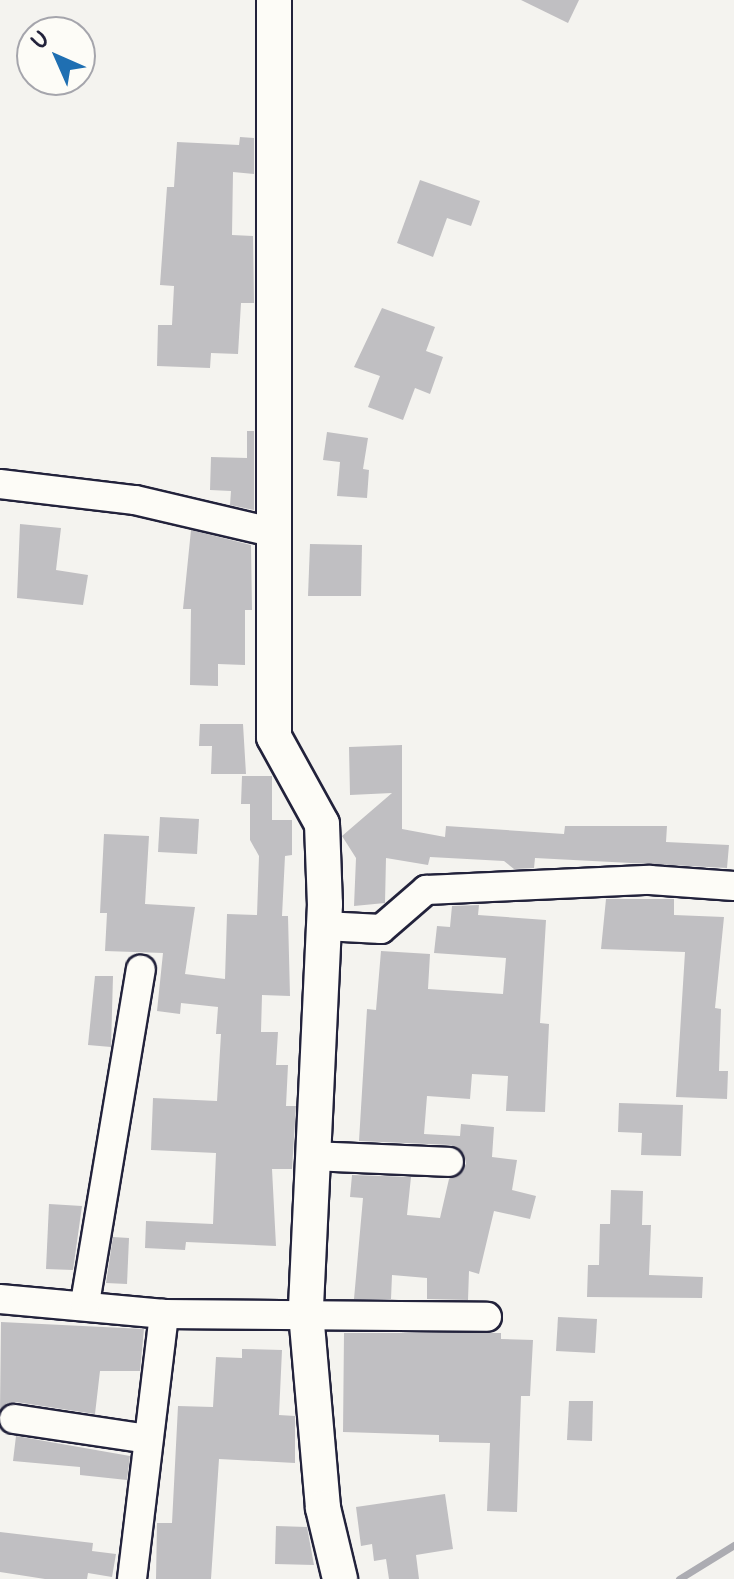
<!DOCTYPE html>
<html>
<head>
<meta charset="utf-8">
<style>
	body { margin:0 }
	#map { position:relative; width:734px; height:1579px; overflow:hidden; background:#f4f3ef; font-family:Pangolin,sans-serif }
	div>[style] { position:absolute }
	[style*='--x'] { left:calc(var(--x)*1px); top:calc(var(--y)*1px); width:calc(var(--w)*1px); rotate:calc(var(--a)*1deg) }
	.stream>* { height:7px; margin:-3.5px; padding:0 3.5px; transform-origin:3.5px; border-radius:3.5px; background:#acacb2 }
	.building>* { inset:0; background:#c0bfc2 }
	.roads { filter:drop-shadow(2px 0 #22223b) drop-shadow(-2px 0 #22223b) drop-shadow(0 2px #22223b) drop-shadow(0 -2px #22223b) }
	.minor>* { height:28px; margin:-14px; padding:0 14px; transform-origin:14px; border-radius:14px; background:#fdfcf7 }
	.tertiary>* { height:34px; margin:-17px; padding:0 17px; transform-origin:17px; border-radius:17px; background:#fdfcf7 }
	span { translate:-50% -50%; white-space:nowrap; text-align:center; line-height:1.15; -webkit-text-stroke:6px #fdfcf7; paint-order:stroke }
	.north { position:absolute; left:16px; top:16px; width:80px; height:80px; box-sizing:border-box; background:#fdfcf7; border:2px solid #a5a5ac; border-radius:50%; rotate:315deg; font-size:22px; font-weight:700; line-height:32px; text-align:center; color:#22223b }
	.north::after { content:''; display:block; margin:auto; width:28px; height:36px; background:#1f6fb2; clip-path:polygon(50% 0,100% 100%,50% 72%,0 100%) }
</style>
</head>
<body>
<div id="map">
	<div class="stream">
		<div style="--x:679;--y:1579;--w:65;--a:-31.7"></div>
	</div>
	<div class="building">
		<div style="clip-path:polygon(521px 0,579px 0,568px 23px)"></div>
		<div style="clip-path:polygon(240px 137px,254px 138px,254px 174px,233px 172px,232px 235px,253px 236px,254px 303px,241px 303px,238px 354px,211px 353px,210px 368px,157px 366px,158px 325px,172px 325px,174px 286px,160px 285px,167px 187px,174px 187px,177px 142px,239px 145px)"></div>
		<div style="clip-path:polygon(420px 180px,480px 201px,471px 226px,447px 218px,433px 257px,397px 243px)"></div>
		<div style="clip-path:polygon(382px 308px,435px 327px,426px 351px,443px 357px,430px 394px,415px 388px,403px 420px,368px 407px,380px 376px,354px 367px)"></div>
		<div style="clip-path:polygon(247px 431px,254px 431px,254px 510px,230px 505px,231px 491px,210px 490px,211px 457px,247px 458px)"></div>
		<div style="clip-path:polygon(327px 432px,368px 438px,363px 469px,369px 470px,367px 498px,337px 496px,340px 462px,323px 460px)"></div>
		<div style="clip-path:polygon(20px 524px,61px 528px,56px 570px,88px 575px,83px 605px,17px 598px)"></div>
		<div style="clip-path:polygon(191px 530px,251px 545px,252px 610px,245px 610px,245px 665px,218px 664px,218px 686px,190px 685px,191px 609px,183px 609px)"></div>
		<div style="clip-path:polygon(310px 544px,362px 545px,361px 596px,308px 596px)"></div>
		<div style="clip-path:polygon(200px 724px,243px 724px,246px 774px,211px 774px,212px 746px,199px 746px)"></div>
		<div style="clip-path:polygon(402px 745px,402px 829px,445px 837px,446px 826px,564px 834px,565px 826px,667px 826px,666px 842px,729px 845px,727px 868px,535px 858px,534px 868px,514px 869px,504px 861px,430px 857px,428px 865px,386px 858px,385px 903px,354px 906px,356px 858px,342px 836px,392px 793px,350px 795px,349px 747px)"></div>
		<div style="clip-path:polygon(242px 776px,272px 776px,272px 820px,292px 820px,292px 855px,285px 856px,282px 916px,288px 916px,290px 996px,262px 995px,261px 1032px,278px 1032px,276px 1065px,288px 1065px,286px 1106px,296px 1106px,292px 1169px,272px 1169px,276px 1246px,186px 1242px,185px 1250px,145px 1248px,146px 1221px,213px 1224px,216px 1153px,151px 1150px,153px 1098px,217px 1101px,221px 1034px,216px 1034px,218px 1007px,181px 1003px,180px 1014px,157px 1011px,163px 953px,105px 951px,107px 913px,100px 913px,104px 834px,149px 836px,145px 904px,195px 907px,185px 974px,225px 979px,227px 914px,257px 915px,259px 856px,250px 840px,250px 804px,241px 804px)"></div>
		<div style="clip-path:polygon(160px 817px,199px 819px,197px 854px,158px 852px)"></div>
		<div style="clip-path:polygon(606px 899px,674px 899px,674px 915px,724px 917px,715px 1008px,721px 1009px,719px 1071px,728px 1071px,727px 1099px,676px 1097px,685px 952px,601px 949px)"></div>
		<div style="clip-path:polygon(479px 905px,478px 915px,546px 920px,540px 1023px,549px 1024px,545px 1112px,506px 1111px,508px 1076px,472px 1074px,470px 1099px,427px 1096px,424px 1134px,460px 1136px,461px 1124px,494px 1127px,492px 1157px,517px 1160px,512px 1190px,536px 1196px,530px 1219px,494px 1211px,479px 1274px,469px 1271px,468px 1300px,427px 1299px,427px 1278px,392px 1275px,391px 1299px,354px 1299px,363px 1198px,350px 1197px,352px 1175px,411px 1177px,407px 1215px,440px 1218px,449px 1179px,466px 1164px,464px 1154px,451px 1145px,359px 1141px,367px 1009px,376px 1010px,381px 951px,430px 954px,428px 989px,503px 994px,506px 958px,434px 953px,437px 926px,450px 927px,452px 906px)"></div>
		<div style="clip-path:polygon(95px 976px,113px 976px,111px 1047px,88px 1045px)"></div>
		<div style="clip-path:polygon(619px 1103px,683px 1105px,681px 1156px,641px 1155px,642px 1133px,618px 1132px)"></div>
		<div style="clip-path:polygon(611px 1190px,643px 1191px,642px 1225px,651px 1225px,649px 1275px,703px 1277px,702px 1298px,587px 1297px,588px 1265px,599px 1265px,600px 1224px,610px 1224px)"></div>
		<div style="clip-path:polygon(49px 1204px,82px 1206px,73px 1270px,46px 1269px)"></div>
		<div style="clip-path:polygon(113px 1237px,129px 1238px,127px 1284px,106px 1283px)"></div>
		<div style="clip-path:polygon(558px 1317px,597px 1319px,595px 1353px,556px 1351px)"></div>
		<div style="clip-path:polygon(1px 1322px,144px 1329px,140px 1371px,100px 1371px,95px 1414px,16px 1402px,0 1410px)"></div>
		<div style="clip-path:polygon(344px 1333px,501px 1333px,501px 1339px,533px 1340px,530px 1396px,521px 1396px,517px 1512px,487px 1511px,490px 1443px,439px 1442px,439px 1435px,343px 1432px)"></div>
		<div style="clip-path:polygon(242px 1349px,282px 1350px,279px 1415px,295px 1416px,295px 1463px,219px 1459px,211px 1579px,156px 1579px,157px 1523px,172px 1523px,178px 1406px,213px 1407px,216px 1357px,242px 1358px)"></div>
		<div style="clip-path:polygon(569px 1401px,593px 1401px,592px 1441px,567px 1440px)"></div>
		<div style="clip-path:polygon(16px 1436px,130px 1456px,127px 1480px,80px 1475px,80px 1467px,13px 1461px)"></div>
		<div style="clip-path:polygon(445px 1494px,453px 1549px,416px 1555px,419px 1579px,389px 1579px,386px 1559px,374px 1561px,372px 1544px,361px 1546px,356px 1507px)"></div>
		<div style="clip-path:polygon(276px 1526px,307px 1527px,314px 1565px,275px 1564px)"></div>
		<div style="clip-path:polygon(0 1532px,93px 1543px,92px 1551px,116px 1554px,112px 1577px,88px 1573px,87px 1579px,45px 1579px,0 1572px)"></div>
	</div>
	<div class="roads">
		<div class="minor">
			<div style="--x:0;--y:484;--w:136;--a:6.8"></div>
			<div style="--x:135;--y:500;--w:145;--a:13.2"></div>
			<div style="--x:324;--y:926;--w:57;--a:3"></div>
			<div style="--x:381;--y:929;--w:60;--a:-40.9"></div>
			<div style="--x:426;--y:890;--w:224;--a:-2.6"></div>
			<div style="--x:650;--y:880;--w:84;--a:4.1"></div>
			<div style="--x:313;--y:1156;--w:136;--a:2.5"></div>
			<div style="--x:0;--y:1299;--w:165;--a:5.2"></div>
			<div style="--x:164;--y:1314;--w:323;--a:0.5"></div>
			<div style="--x:85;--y:1303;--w:338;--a:-80.5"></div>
			<div style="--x:14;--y:1419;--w:135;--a:8.5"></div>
			<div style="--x:132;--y:1579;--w:267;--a:-83.1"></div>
		</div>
		<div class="tertiary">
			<div style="--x:274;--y:0;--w:737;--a:90"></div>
			<div style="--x:274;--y:737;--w:99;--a:61.1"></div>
			<div style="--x:322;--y:824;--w:80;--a:87.9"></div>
			<div style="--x:325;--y:904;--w:409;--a:92.7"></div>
			<div style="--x:306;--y:1313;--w:196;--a:85"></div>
			<div style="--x:323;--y:1508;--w:73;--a:76.5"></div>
		</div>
	</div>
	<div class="north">U</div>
</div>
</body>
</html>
